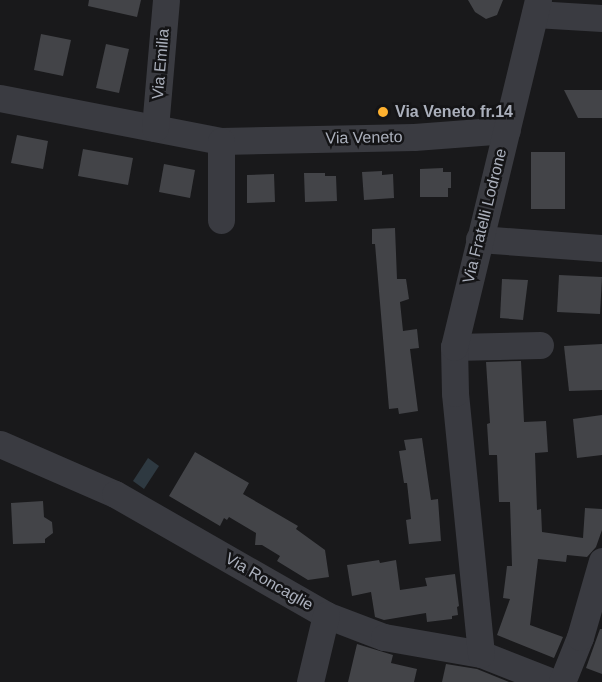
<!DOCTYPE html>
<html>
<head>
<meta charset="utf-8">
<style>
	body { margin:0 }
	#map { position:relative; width:602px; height:682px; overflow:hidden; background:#19191b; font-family:Arial,sans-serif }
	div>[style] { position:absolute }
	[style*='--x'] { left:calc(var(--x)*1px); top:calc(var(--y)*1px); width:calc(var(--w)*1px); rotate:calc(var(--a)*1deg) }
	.water>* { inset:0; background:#2e3941 }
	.building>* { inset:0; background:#434448 }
	.minor>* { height:27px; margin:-13.5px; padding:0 13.5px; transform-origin:13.5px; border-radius:13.5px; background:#3a3b41 }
	.dots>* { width:16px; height:16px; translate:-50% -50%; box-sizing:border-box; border:3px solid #141416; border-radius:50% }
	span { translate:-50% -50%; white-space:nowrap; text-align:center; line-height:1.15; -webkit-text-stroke:5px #141416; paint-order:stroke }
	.street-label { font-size:16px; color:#abb0bc }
	.poi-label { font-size:16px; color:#abb0bc; font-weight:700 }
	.left { translate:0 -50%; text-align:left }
</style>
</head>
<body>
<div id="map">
	<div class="water">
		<div style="clip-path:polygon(148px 458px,159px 466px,144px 489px,133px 481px)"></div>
	</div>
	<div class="building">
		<div style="clip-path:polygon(89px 0,141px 0,137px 17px,88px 6px)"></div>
		<div style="clip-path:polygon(468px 0,503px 0,497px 15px,486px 19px,475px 12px)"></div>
		<div style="clip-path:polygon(41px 34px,71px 40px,63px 76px,34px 70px)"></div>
		<div style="clip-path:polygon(106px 44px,129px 49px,119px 93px,96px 88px)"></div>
		<div style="clip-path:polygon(564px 90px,602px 90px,602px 118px,578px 118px)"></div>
		<div style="clip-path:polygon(17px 135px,48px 141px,43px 169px,11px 163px)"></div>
		<div style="clip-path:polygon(83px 149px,133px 158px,128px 185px,78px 176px)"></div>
		<div style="clip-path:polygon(531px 152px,565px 152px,565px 209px,531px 209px)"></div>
		<div style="clip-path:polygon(164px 164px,195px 170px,190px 198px,159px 192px)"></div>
		<div style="clip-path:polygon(443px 168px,443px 172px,451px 172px,451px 188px,448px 188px,448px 197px,420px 197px,420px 169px)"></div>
		<div style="clip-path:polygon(382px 171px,382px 175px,393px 174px,394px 198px,364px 200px,362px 172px)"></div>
		<div style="clip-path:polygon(304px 173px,325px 173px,325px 176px,336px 176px,337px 201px,305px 202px)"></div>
		<div style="clip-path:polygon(274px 174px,275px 202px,247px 203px,247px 175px)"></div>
		<div style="clip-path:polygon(395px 228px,397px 279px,406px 279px,409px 299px,400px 302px,403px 331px,417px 329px,419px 348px,410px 349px,418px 411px,399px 414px,398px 408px,389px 409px,375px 244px,372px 244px,372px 229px)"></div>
		<div style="clip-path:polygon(559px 275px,602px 277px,600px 314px,557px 312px)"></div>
		<div style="clip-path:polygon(502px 279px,528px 280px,523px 320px,500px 318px)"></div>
		<div style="clip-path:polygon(602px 344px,602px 390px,569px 391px,564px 346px)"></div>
		<div style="clip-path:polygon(521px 361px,524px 422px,546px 421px,548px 452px,535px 453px,537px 510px,541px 509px,542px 532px,583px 538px,585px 508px,602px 509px,602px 530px,596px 547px,587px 557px,567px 555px,566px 562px,538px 559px,530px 625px,563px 637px,554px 658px,497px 635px,510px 599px,503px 598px,507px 566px,512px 566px,510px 502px,499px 502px,497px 455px,489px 455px,487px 424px,490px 423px,486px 362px)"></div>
		<div style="clip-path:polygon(602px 415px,602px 455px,577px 458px,573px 419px)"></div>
		<div style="clip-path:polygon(422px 438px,431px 500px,438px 499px,441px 541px,409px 544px,406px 520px,411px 519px,407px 483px,404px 483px,399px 451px,406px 450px,404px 440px)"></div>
		<div style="clip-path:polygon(195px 452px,249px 483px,243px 494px,298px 526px,296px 529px,325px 550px,329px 577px,308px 580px,277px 561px,280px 556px,262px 545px,255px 545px,256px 533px,229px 517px,227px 520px,224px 518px,220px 526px,169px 496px)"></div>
		<div style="clip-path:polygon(43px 501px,44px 517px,52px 522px,53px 533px,45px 539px,45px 543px,13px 544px,11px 503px)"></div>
		<div style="clip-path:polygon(379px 560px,380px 563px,396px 560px,400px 590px,427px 586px,425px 578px,455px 574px,459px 606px,457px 607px,458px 615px,452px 616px,452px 619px,427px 622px,426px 613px,384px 620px,375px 617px,371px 592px,352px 596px,347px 565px)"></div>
		<div style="clip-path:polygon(600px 629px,602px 629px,602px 674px,586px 668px)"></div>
		<div style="clip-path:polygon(357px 644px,393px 655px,391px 663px,417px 669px,414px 682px,348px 682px)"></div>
		<div style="clip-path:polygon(446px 664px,477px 669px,509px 682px,442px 682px)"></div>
	</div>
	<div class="minor">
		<div style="--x:535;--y:14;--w:67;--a:3.4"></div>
		<div style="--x:0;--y:98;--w:225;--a:11"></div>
		<div style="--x:221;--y:141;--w:193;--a:-1.2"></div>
		<div style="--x:414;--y:137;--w:93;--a:-4.3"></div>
		<div style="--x:155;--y:128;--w:128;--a:-85.1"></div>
		<div style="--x:221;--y:220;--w:79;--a:-90"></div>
		<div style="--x:479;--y:239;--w:123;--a:4.2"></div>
		<div style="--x:454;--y:347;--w:86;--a:-1.3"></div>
		<div style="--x:0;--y:444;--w:125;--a:23.5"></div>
		<div style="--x:115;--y:494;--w:243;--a:29.8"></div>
		<div style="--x:326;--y:615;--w:62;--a:20.8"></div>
		<div style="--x:384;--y:637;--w:98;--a:9.9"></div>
		<div style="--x:481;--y:654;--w:76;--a:21.5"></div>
		<div style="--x:481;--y:654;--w:262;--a:-95.7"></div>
		<div style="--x:455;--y:393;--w:46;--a:-91.2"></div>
		<div style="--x:454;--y:347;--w:357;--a:-76.4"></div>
		<div style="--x:310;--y:682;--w:69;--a:-76.6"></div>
		<div style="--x:562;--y:682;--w:48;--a:-68.2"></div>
		<div style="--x:580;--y:637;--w:79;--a:-73.9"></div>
	</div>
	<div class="dots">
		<div style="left:383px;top:112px;background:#feb12f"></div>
	</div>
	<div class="street-label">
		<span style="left:161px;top:64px;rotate:-85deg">Via Emilia</span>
		<span style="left:364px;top:138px;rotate:-1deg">Via Veneto</span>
		<span style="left:485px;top:216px;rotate:-76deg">Via Fratelli Lodrone</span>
		<span style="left:269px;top:582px;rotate:30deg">Via Roncaglie</span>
	</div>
	<div class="poi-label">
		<span class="left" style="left:395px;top:112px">Via Veneto fr.14</span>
	</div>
</div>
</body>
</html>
